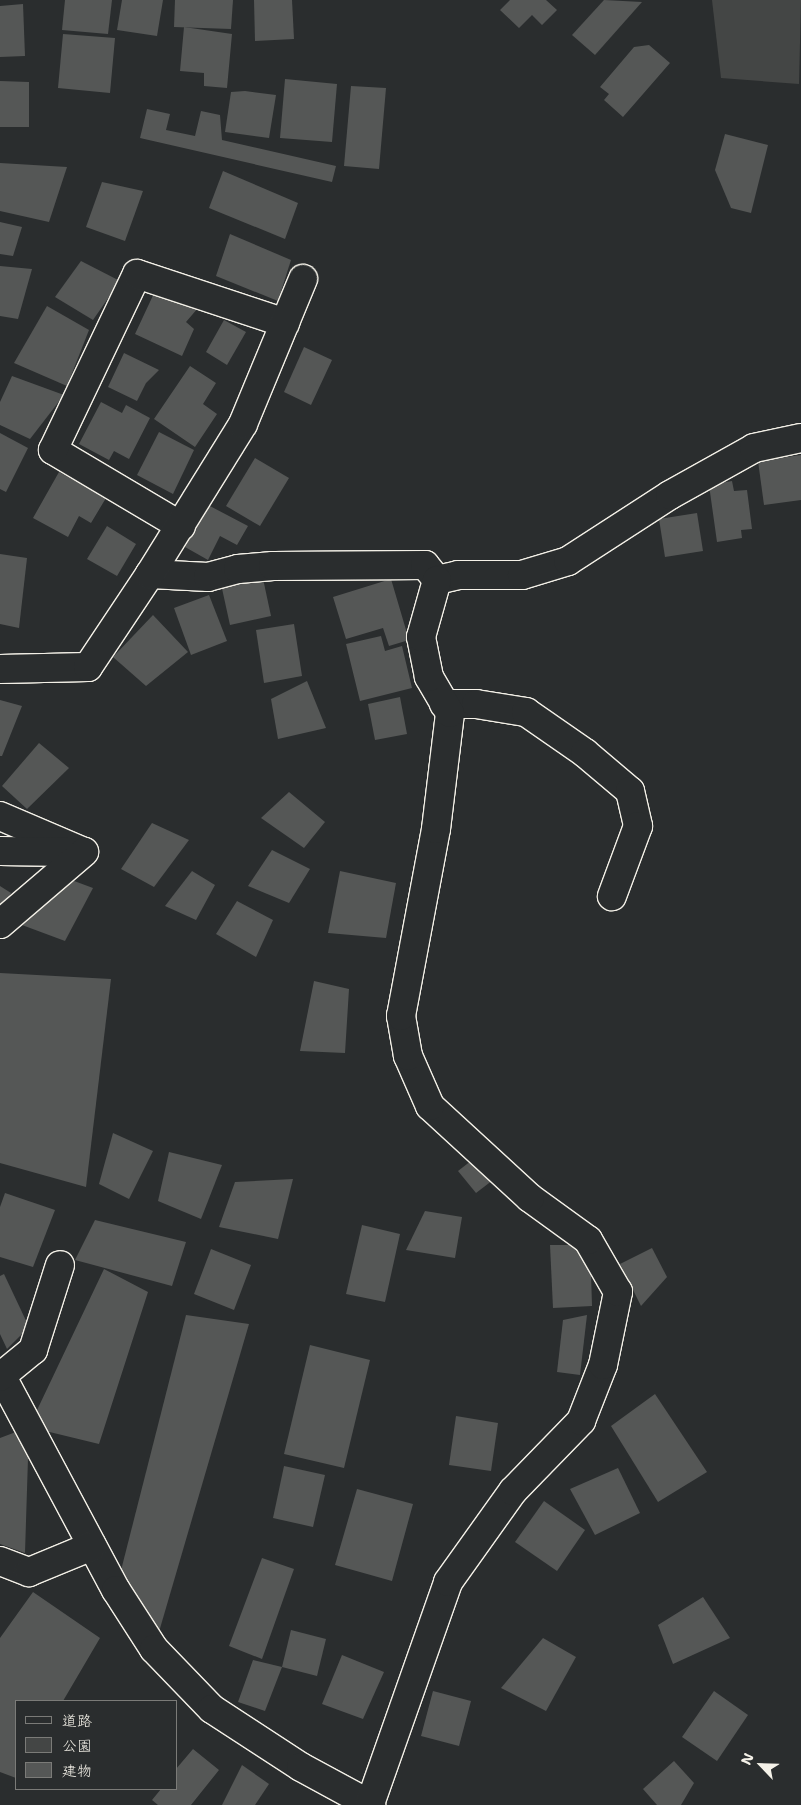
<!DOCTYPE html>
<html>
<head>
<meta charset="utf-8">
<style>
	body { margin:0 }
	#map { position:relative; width:801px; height:1805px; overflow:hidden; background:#2a2d2e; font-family:"Shantell Sans","Klee One",sans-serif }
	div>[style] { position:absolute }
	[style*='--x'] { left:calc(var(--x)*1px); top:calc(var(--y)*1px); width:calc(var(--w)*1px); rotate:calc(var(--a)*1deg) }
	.green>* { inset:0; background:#444645 }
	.building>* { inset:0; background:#555756 }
	.roads { filter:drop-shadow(1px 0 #f4f1e8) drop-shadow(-1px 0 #f4f1e8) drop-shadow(0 1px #f4f1e8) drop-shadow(0 -1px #f4f1e8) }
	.street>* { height:28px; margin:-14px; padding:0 14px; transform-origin:14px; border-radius:14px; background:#2a2d2e }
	span { translate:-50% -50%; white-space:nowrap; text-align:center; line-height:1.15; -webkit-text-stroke:4px #2a2d2e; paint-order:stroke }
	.legend { position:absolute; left:15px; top:1700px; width:162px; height:90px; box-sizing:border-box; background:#2a2d2e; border:1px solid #7b7b78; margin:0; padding:6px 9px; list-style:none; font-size:15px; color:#f4f1e8 }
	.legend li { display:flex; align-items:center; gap:10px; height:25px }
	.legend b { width:25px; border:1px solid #7b7b78 }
	.north { position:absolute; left:736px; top:1740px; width:50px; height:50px; -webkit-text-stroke:4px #2a2d2e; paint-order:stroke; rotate:294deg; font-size:14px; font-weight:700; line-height:20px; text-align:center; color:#f4f1e8 }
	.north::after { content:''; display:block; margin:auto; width:18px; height:22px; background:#f4f1e8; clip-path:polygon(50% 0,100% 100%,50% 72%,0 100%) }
</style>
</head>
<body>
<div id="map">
	<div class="green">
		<div style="clip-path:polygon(712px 0,801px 0,799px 84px,721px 78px)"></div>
	</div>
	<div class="building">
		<div style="clip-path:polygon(65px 0,112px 0,108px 34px,62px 30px)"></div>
		<div style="clip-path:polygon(122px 0,163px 0,157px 36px,117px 30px)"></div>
		<div style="clip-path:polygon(175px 0,233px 0,231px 29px,174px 27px)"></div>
		<div style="clip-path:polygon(254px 0,292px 0,294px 39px,255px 41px)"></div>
		<div style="clip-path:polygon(510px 0,546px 0,557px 10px,542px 25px,532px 15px,519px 28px,500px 10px)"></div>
		<div style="clip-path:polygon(604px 0,642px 2px,595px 55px,572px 35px)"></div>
		<div style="clip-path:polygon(23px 4px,25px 56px,0 57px,0 6px)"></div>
		<div style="clip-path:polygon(184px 27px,232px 34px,227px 88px,204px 86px,204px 73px,180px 71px)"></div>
		<div style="clip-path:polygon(63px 34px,115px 38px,110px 93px,58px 88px)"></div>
		<div style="clip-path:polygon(649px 45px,670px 63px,623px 117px,604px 100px,609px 94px,600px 87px,634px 47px)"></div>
		<div style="clip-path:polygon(285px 79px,337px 84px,332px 142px,280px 138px)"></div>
		<div style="clip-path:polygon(0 81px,29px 82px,29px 127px,0 127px)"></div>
		<div style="clip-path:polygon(351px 86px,386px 88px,379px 169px,344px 166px)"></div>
		<div style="clip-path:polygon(245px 91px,276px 95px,269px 138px,225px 132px,231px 92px)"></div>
		<div style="clip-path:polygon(147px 109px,170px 114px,166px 130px,195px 136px,201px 111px,220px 115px,222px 140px,336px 166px,332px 182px,140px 138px)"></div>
		<div style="clip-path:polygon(725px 134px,768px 145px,751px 213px,731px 208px,715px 170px)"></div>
		<div style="clip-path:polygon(0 163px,67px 167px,49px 222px,0 211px)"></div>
		<div style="clip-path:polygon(223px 171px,298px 203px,285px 239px,209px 208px)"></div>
		<div style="clip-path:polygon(102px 182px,143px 191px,125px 241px,86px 227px)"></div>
		<div style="clip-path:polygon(0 222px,22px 227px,13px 256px,0 254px)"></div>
		<div style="clip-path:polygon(230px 234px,291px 260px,278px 301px,216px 276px)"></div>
		<div style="clip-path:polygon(81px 261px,120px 281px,93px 320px,55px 297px)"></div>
		<div style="clip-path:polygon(0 266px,32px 269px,18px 319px,0 316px)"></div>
		<div style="clip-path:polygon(156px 289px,198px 308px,186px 322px,194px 329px,182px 356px,135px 334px)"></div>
		<div style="clip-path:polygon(47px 306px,89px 330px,67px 386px,14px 363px)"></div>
		<div style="clip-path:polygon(224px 320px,246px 332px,227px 365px,206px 352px)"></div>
		<div style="clip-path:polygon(304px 347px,332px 360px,311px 405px,284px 392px)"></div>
		<div style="clip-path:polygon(124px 353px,159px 370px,146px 383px,137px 401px,108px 387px)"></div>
		<div style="clip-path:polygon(190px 366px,216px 383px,203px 404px,217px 414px,195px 447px,154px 419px)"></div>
		<div style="clip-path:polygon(12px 376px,64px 395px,30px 439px,0 425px,0 402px)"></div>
		<div style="clip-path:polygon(101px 402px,122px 413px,126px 405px,150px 418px,129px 459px,114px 451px,109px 460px,79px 444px)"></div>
		<div style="clip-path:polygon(159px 432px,194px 450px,173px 494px,137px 475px)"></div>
		<div style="clip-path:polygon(0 433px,28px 448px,6px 492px,0 489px)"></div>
		<div style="clip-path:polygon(801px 455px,801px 500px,764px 505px,758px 461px)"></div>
		<div style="clip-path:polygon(255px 458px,289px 478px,260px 526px,226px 506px)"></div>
		<div style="clip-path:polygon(59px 472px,106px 498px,91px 523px,79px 516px,68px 537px,33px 518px)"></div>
		<div style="clip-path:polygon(732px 481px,734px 491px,747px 490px,752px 529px,741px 530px,742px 538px,717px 542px,709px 485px)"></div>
		<div style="clip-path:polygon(208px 505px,248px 526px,237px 545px,220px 536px,208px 560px,185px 547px)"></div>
		<div style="clip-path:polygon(697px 513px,703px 551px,665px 557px,659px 519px)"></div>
		<div style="clip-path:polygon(107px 526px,136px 544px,117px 576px,87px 559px)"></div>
		<div style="clip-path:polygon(0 554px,27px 558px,19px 628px,0 624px)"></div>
		<div style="clip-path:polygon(262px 574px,271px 616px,230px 625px,221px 584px)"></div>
		<div style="clip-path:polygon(391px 579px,409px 640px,389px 646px,383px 628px,346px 639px,333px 597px)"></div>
		<div style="clip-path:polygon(209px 595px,227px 641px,191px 655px,174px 608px)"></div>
		<div style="clip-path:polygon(153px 615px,188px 652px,146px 686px,113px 657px)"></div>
		<div style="clip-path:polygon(294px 624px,302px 676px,264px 683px,256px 630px)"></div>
		<div style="clip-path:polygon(381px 636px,385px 651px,402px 646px,412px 688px,360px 701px,346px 644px)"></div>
		<div style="clip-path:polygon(307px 681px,326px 728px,278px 739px,271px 699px)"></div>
		<div style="clip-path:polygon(400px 697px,407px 734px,375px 740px,368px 704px)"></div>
		<div style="clip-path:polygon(0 700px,22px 706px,2px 756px,0 756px)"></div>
		<div style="clip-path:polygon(39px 743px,69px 768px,27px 809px,2px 786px)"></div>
		<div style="clip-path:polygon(289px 792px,325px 822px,304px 848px,261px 818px)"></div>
		<div style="clip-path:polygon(152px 823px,189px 840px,154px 887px,121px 869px)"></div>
		<div style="clip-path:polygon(272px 850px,310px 869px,289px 903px,248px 886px)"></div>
		<div style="clip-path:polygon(192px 871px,215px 885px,196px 920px,165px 906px)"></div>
		<div style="clip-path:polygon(340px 871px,396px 883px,386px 938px,328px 933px)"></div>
		<div style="clip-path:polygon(58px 875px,93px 888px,65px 941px,22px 925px)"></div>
		<div style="clip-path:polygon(0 886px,11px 893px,0 913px)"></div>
		<div style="clip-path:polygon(237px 901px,273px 920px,256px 957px,216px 934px)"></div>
		<div style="clip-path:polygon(0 973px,111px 979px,86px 1187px,0 1163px)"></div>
		<div style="clip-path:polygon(314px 981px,349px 989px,345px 1053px,300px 1051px)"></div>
		<div style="clip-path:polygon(113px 1133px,153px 1151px,129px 1199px,99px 1184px)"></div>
		<div style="clip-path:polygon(169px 1152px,222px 1165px,201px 1219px,158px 1201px)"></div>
		<div style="clip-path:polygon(476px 1157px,493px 1180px,476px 1193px,458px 1171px)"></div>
		<div style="clip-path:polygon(293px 1179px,278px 1239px,219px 1227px,235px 1182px)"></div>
		<div style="clip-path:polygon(5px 1193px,55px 1210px,33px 1267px,0 1257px,0 1207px)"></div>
		<div style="clip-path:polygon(425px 1211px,462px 1217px,455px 1258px,406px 1250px)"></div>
		<div style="clip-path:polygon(95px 1220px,186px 1242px,172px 1286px,75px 1260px)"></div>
		<div style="clip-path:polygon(362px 1225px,400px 1234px,385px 1302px,346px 1294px)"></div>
		<div style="clip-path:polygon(550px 1245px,576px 1245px,591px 1274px,592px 1306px,553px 1308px)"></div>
		<div style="clip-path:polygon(652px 1248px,667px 1277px,641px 1306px,620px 1264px)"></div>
		<div style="clip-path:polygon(211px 1249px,251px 1265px,234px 1310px,194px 1294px)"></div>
		<div style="clip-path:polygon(104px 1269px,148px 1292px,99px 1444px,29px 1427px,25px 1553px,0 1544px,0 1438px,29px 1427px)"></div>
		<div style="clip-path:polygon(4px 1274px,29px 1327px,7px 1349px,0 1334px,0 1276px)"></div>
		<div style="clip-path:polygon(186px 1315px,249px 1324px,154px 1649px,116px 1590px)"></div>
		<div style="clip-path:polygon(587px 1315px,580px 1375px,557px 1372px,563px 1320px)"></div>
		<div style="clip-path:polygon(310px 1345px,370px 1360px,344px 1468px,284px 1454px)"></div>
		<div style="clip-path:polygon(655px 1394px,707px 1472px,658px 1502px,611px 1426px)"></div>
		<div style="clip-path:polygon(456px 1416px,498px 1423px,491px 1471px,449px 1465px)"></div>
		<div style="clip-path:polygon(284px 1466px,325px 1475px,313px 1527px,273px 1518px)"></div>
		<div style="clip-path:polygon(618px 1468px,640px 1513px,595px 1535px,570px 1489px)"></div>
		<div style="clip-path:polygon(357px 1489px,413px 1504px,392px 1581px,335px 1565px)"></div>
		<div style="clip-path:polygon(544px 1501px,585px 1530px,557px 1571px,515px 1542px)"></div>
		<div style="clip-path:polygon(262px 1558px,294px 1569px,262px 1659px,229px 1646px)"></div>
		<div style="clip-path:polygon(33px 1592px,100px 1638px,63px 1701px,16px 1701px,16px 1778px,0 1772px,0 1638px)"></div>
		<div style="clip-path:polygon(703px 1597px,730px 1638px,673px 1664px,658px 1625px)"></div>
		<div style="clip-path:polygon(291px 1630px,326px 1639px,317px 1676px,282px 1667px)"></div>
		<div style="clip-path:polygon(543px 1638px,576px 1657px,546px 1711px,501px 1688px)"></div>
		<div style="clip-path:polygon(342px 1655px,384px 1672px,363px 1719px,322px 1704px)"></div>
		<div style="clip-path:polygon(253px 1660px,282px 1667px,265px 1711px,238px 1702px)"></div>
		<div style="clip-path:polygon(433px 1691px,471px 1701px,459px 1746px,421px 1736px)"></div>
		<div style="clip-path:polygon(714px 1691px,748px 1715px,717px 1761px,682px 1737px)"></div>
		<div style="clip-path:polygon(193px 1749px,219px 1770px,191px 1805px,158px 1805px,152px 1800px,161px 1789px,176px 1789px,176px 1769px)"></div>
		<div style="clip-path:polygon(674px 1761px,694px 1783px,681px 1805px,657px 1805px,643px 1789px)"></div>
		<div style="clip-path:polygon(242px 1765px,269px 1784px,255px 1805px,222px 1805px)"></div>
	</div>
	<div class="roads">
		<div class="street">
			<div style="--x:181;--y:526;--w:149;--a:-149.3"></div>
			<div style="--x:53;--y:450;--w:195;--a:-64.5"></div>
			<div style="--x:137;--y:274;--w:156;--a:18.3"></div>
			<div style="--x:150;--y:574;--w:58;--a:3"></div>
			<div style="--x:208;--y:577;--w:31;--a:-15"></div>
			<div style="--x:238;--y:569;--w:35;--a:-5"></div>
			<div style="--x:273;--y:566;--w:152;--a:-0.4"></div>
			<div style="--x:425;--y:565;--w:19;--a:51"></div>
			<div style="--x:437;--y:580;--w:22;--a:-13"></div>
			<div style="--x:458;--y:575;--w:64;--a:0"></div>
			<div style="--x:522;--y:575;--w:48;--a:-16.9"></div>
			<div style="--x:568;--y:561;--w:121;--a:-32.9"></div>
			<div style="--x:670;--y:495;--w:96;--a:-29.2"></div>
			<div style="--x:754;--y:448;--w:48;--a:-12"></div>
			<div style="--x:0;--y:669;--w:88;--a:-1.3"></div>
			<div style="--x:88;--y:667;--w:112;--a:-56.3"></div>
			<div style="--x:150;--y:574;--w:176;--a:-58.2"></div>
			<div style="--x:243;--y:424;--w:157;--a:-67.5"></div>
			<div style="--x:444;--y:704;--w:32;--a:0"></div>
			<div style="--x:476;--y:704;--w:51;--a:9.1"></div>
			<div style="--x:526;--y:712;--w:72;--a:34.8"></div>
			<div style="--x:585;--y:753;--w:59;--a:40.2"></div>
			<div style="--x:630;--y:791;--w:36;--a:77"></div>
			<div style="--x:638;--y:826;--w:75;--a:110.4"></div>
			<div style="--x:0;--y:816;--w:91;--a:23.2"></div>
			<div style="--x:0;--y:851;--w:70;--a:0.8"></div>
			<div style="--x:0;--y:924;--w:111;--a:-40.6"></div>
			<div style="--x:0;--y:1373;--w:246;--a:61.9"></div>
			<div style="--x:116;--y:1590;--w:70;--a:57.2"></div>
			<div style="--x:154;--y:1649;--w:83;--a:46"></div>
			<div style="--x:212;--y:1709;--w:106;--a:33.1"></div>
			<div style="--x:301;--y:1767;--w:80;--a:28.5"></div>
			<div style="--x:0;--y:1377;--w:43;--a:-39.3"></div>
			<div style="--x:33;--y:1350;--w:89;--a:-72.4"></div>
			<div style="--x:0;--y:1561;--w:31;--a:21"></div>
			<div style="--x:29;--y:1572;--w:68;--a:-22.4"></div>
			<div style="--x:370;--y:1804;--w:235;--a:-70.6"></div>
			<div style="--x:448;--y:1582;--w:112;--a:-54.5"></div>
			<div style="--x:513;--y:1491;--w:98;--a:-45.8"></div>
			<div style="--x:581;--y:1421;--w:60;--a:-68.6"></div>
			<div style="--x:603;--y:1365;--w:75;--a:-78.4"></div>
			<div style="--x:618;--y:1292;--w:60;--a:-120"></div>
			<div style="--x:588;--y:1240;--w:72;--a:-144.1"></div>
			<div style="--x:530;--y:1198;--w:136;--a:-137.4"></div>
			<div style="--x:430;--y:1106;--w:55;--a:-113.7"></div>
			<div style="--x:408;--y:1056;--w:41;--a:-99.9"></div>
			<div style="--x:401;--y:1016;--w:190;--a:-79.4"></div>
			<div style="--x:436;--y:829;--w:117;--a:-83.1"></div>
			<div style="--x:450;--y:713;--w:42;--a:-120.3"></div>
			<div style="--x:429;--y:677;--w:41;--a:-101.3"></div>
			<div style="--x:421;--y:637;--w:59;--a:-74.3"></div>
		</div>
	</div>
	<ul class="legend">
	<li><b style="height:6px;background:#2a2d2e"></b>道路</li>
	<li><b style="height:14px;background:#444645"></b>公園</li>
	<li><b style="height:14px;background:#555756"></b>建物</li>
	</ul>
	<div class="north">N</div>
</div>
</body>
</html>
